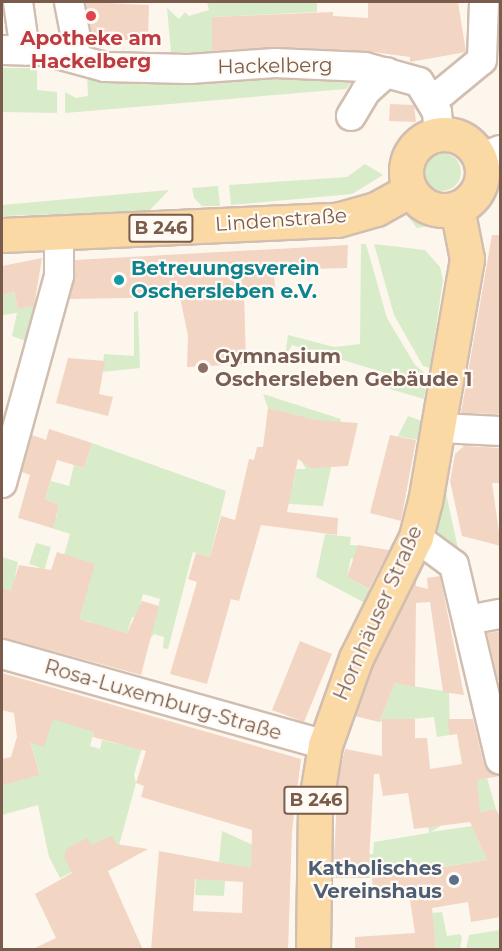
<!DOCTYPE html>
<html>
<head>
<meta charset="utf-8">
<style>
	body { margin:0 }
	#map { position:relative; width:502px; height:951px; overflow:hidden; background:#fdf6ec; font-family:Montserrat,sans-serif }
	div>[style] { position:absolute }
	[style*='--x'] { left:calc(var(--x)*1px); top:calc(var(--y)*1px); width:calc(var(--w)*1px); rotate:calc(var(--a)*1deg) }
	.green>* { inset:0; background:#d8ecc9 }
	.round { border-radius:50% }
	.building>* { inset:0; background:#f3d5c3 }
	.roads { filter:drop-shadow(2px 0 #d1beb0) drop-shadow(-2px 0 #d1beb0) drop-shadow(0 2px #d1beb0) drop-shadow(0 -2px #d1beb0) }
	.minor>* { height:28px; margin:-14px; padding:0 14px; transform-origin:14px; border-radius:14px; background:#fff }
	.major>* { height:33px; margin:-16.5px; padding:0 16.5px; transform-origin:16.5px; border-radius:16.5px; background:#fbd9a5 }
	.major>.ring { margin:-16.5px; padding:0; box-sizing:content-box; background:none; border:33px solid #fbd9a5; border-radius:50% }
	.dots>* { width:16px; height:16px; translate:-50% -50%; box-sizing:border-box; border:3px solid #fffaf3; border-radius:50% }
	span { translate:-50% -50%; white-space:nowrap; text-align:center; line-height:1.15; -webkit-text-stroke:4.5px #fffaf3; paint-order:stroke }
	.shield-label span { padding:2px 4px; background:#fffaf3; border:2px solid; border-radius:4px; -webkit-text-stroke-width:0 }
	.shield-label { font-size:18px; color:#7a5c4d; font-weight:700 }
	.health-label { font-size:20px; color:#be3a42; font-weight:700 }
	.street-label { font-size:20px; color:#7a5c4d }
	.culture-label { font-size:20px; color:#0d838f; font-weight:700 }
	.left { translate:0 -50%; text-align:left }
	.education-label { font-size:20px; color:#785e54; font-weight:700 }
	.service-label { font-size:20px; color:#4e5e75; font-weight:700 }
	.right { translate:-100% -50%; text-align:right }
	.frame { position:absolute; inset:0; border:3px solid #7a5c4d; pointer-events:none }
</style>
</head>
<body>
<div id="map">
	<div class="green">
		<div style="clip-path:polygon(207px 2px,317px 2px,317px 12px,213px 17px,212px 53px,171px 52px,167px 8px,179px 19px,185px 12px,189px 16px,209px 10px)"></div>
		<div style="clip-path:polygon(2px 68px,37px 68px,37px 90px,57px 92px,57px 113px,2px 112px)"></div>
		<div style="clip-path:polygon(87px 74px,336px 75px,349px 77px,350px 84px,346px 89px,65px 113px,65px 92px,76px 98px,88px 96px)"></div>
		<div class="round" style="left:423px;top:153px;width:38px;height:38px"></div>
		<div style="clip-path:polygon(365px 164px,383px 175px,352px 194px,231px 205px,229px 185px,347px 177px)"></div>
		<div style="clip-path:polygon(218px 186px,220px 206px,202px 206px,194px 198px,192px 188px)"></div>
		<div style="clip-path:polygon(169px 190px,149px 211px,2px 216px,2px 205px)"></div>
		<div style="clip-path:polygon(405px 213px,423px 213px,435px 225px,417px 228px)"></div>
		<div style="clip-path:polygon(361px 244px,366px 244px,387px 318px,415px 365px,427px 375px,424px 399px,390px 389px,393px 375px,292px 345px,285px 357px,288px 335px,334px 347px,360px 344px)"></div>
		<div style="clip-path:polygon(374px 244px,425px 250px,440px 267px,443px 280px,430px 368px,423px 366px,394px 315px)"></div>
		<div style="clip-path:polygon(14px 292px,18px 309px,43px 298px,36px 337px,26px 341px,12px 336px,17px 313px,2px 315px,2px 295px)"></div>
		<div style="clip-path:polygon(138px 311px,140px 368px,102px 372px,104px 354px,134px 356px,134px 312px)"></div>
		<div style="clip-path:polygon(263px 394px,341px 419px,323px 506px,275px 503px,280px 485px,293px 485px,296px 469px,306px 469px,302px 462px,314px 420px,268px 408px)"></div>
		<div style="clip-path:polygon(408px 416px,422px 421px,419px 440px,398px 436px)"></div>
		<div style="clip-path:polygon(92px 443px,226px 491px,210px 557px,193px 552px,168px 649px,163px 648px,164px 637px,154px 634px,150px 639px,160px 599px,143px 594px,138px 614px,143px 620px,132px 617px,127px 633px,114px 629px,113px 633px,88px 621px,59px 616px,57px 580px,70px 534px,42px 525px,46px 515px,56px 518px,59px 505px,45px 499px,51px 481px,69px 486px,74px 465px,84px 468px)"></div>
		<div style="clip-path:polygon(443px 479px,460px 558px,440px 538px,435px 525px)"></div>
		<div style="clip-path:polygon(325px 534px,351px 537px,350px 545px,363px 546px,355px 560px,351px 558px,347px 577px,372px 591px,365px 603px,316px 577px)"></div>
		<div style="clip-path:polygon(36px 543px,51px 547px,44px 571px,36px 576px,39px 567px,29px 564px)"></div>
		<div style="clip-path:polygon(2px 557px,18px 562px,14px 583px,18px 602px,2px 588px)"></div>
		<div style="clip-path:polygon(395px 683px,449px 692px,450px 735px,437px 737px,434px 717px,379px 722px)"></div>
		<div style="clip-path:polygon(102px 704px,90px 746px,100px 749px,102px 740px,122px 745px,131px 712px,151px 717px,134px 775px,136px 783px,118px 849px,60px 878px,49px 857px,38px 805px,2px 815px,2px 785px,40px 774px,30px 742px,52px 719px)"></div>
		<div style="clip-path:polygon(487px 778px,496px 809px,469px 814px,477px 780px)"></div>
		<div style="clip-path:polygon(427px 819px,442px 825px,431px 832px,472px 826px,487px 860px,368px 878px,368px 864px,360px 854px,373px 854px,374px 842px,429px 833px)"></div>
		<div style="clip-path:polygon(222px 831px,253px 845px,251px 869px,219px 862px)"></div>
		<div style="clip-path:polygon(197px 858px,218px 880px,225px 881px,224px 896px,195px 895px)"></div>
		<div style="clip-path:polygon(442px 912px,447px 936px,460px 934px,462px 938px,460px 949px,436px 949px,432px 913px)"></div>
		<div style="clip-path:polygon(500px 930px,500px 949px,466px 949px,469px 935px)"></div>
	</div>
	<div class="building">
		<div style="clip-path:polygon(86px 2px,149px 5px,148px 40px,98px 40px,92px 35px)"></div>
		<div style="clip-path:polygon(368px 2px,458px 2px,466px 52px,410px 62px,410px 57px,366px 51px,276px 47px,212px 51px,212px 17px,333px 12px,333px 16px,368px 18px)"></div>
		<div style="clip-path:polygon(390px 104px,414px 105px,416px 122px,389px 121px)"></div>
		<div style="clip-path:polygon(492px 235px,501px 235px,501px 410px,498px 414px,461px 413px)"></div>
		<div style="clip-path:polygon(348px 245px,347px 268px,274px 270px,275px 290px,244px 292px,246px 364px,187px 367px,188px 336px,180px 297px,70px 299px,75px 260px)"></div>
		<div style="clip-path:polygon(42px 258px,34px 306px,18px 309px,14px 292px,2px 295px,2px 266px)"></div>
		<div style="clip-path:polygon(68px 358px,105px 361px,99px 394px,113px 397px,108px 416px,56px 403px)"></div>
		<div style="clip-path:polygon(268px 408px,316px 420px,358px 423px,348px 466px,311px 468px,298px 459px,287px 512px,338px 518px,337px 535px,261px 525px,239px 601px,231px 599px,207px 684px,170px 674px,197px 582px,188px 579px,196px 553px,210px 557px,221px 516px,235px 520px,249px 459px,254px 460px,257px 447px,263px 447px)"></div>
		<div style="clip-path:polygon(49px 429px,92px 443px,84px 468px,57px 460px,45px 499px,59px 505px,53px 528px,18px 518px,30px 475px,22px 472px,32px 435px,46px 440px)"></div>
		<div style="clip-path:polygon(390px 435px,416px 440px,401px 521px,370px 513px)"></div>
		<div style="clip-path:polygon(464px 446px,501px 448px,501px 483px,492px 483px,501px 546px,462px 536px,450px 481px,455px 454px)"></div>
		<div style="clip-path:polygon(358px 545px,389px 550px,369px 589px,347px 577px)"></div>
		<div style="clip-path:polygon(57px 552px,95px 564px,79px 619px,127px 633px,142px 601px,159px 606px,141px 675px,2px 637px,2px 588px,11px 591px,19px 565px,51px 570px)"></div>
		<div style="clip-path:polygon(440px 576px,464px 695px,443px 692px,430px 602px,416px 603px,415px 687px,395px 683px,379px 722px,355px 716px,373px 665px,416px 580px,416px 586px,428px 589px,427px 578px)"></div>
		<div style="clip-path:polygon(501px 631px,501px 680px,498px 680px,487px 633px)"></div>
		<div style="clip-path:polygon(300px 641px,332px 654px,304px 722px,272px 710px)"></div>
		<div style="clip-path:polygon(evenodd,2px 673px,301px 759px,292px 831px,288px 950px,151px 950px,159px 851px,251px 868px,252px 830px,141px 797px,144px 786px,136px 783px,146px 751px,93px 737px,94px 732px,53px 719px,44px 747px,30px 742px,40px 775px,2px 785px,2px 759px,11px 757px,17px 737px,14px 713px,2px 710px,2px 673px,195px 879px,243px 882px,242px 913px,193px 911px,195px 879px)"></div>
		<div style="clip-path:polygon(382px 719px,415px 719px,415px 738px,427px 738px,430px 769px,462px 764px,457px 734px,450px 735px,447px 719px,473px 719px,484px 764px,500px 776px,477px 780px,480px 812px,496px 809px,501px 819px,501px 917px,471px 922px,468px 902px,432px 908px,436px 950px,355px 950px,355px 937px,415px 933px,408px 887px,373px 890px,372px 878px,487px 860px,470px 822px,414px 829px,408px 793px,383px 796px,379px 774px,374px 774px,368px 878px,333px 878px,338px 780px,345px 749px,382px 756px)"></div>
		<div style="clip-path:polygon(112px 836px,116px 844px,148px 849px,108px 871px,143px 950px,31px 950px,56px 938px,35px 894px,72px 873px,64px 856px,66px 849px,87px 838px,91px 845px)"></div>
	</div>
	<div class="roads">
		<div class="minor">
			<div style="--x:18;--y:2;--w:49;--a:81.9"></div>
			<div style="--x:69;--y:2;--w:37;--a:79"></div>
			<div style="--x:76;--y:38;--w:19;--a:99"></div>
			<div style="--x:2;--y:50;--w:44;--a:1.3"></div>
			<div style="--x:46;--y:51;--w:61;--a:15.2"></div>
			<div style="--x:105;--y:67;--w:84;--a:1.4"></div>
			<div style="--x:189;--y:69;--w:86;--a:-4"></div>
			<div style="--x:275;--y:63;--w:90;--a:2.5"></div>
			<div style="--x:365;--y:67;--w:56;--a:15.5"></div>
			<div style="--x:419;--y:82;--w:35;--a:59"></div>
			<div style="--x:437;--y:112;--w:23;--a:85"></div>
			<div style="--x:430;--y:97;--w:14;--a:-21"></div>
			<div style="--x:443;--y:92;--w:50;--a:-39.4"></div>
			<div style="--x:482;--y:60;--w:58;--a:-88"></div>
			<div style="--x:351;--y:116;--w:29;--a:-59"></div>
			<div style="--x:366;--y:91;--w:28;--a:-42"></div>
			<div style="--x:478;--y:159;--w:24;--a:-22"></div>
			<div style="--x:439;--y:428;--w:61;--a:2.8"></div>
			<div style="--x:2;--y:483;--w:215;--a:-74.6"></div>
			<div style="--x:59;--y:276;--w:41;--a:-90"></div>
			<div style="--x:416;--y:537;--w:47;--a:36.4"></div>
			<div style="--x:454;--y:565;--w:200;--a:76.7"></div>
			<div style="--x:468;--y:620;--w:33;--a:-11"></div>
			<div style="--x:2;--y:654;--w:336;--a:15.7"></div>
		</div>
		<div class="major">
			<div class="ring" style="left:406px;top:134px;width:43px;height:43px"></div>
			<div style="--x:2;--y:235;--w:335;--a:-2.6"></div>
			<div style="--x:337;--y:220;--w:41;--a:-15.8"></div>
			<div style="--x:376;--y:209;--w:39;--a:-29"></div>
			<div style="--x:313;--y:950;--w:143;--a:-89.2"></div>
			<div style="--x:315;--y:807;--w:63;--a:-80.8"></div>
			<div style="--x:325;--y:745;--w:92;--a:-70.4"></div>
			<div style="--x:356;--y:658;--w:135;--a:-63.6"></div>
			<div style="--x:416;--y:537;--w:36;--a:-76"></div>
			<div style="--x:425;--y:502;--w:247;--a:-80.2"></div>
			<div style="--x:467;--y:259;--w:52;--a:-101.1"></div>
		</div>
	</div>
	<div class="dots">
		<div style="left:91px;top:16px;background:#e0444e"></div>
		<div style="left:119px;top:280px;background:#0f9aa8"></div>
		<div style="left:203px;top:368px;background:#8d6e63"></div>
		<div style="left:454px;top:880px;background:#5c6f8a"></div>
	</div>
	<div class="shield-label">
		<span style="left:161px;top:228px">B 246</span>
		<span style="left:316px;top:800px">B 246</span>
	</div>
	<div class="health-label">
		<span style="left:91px;top:50px">Apotheke am<br>Hackelberg</span>
	</div>
	<div class="street-label">
		<span style="left:275px;top:66px;rotate:-1deg">Hackelberg</span>
		<span style="left:281px;top:220px;rotate:-4deg">Lindenstraße</span>
		<span style="left:378px;top:613px;rotate:-66deg">Hornhäuser Straße</span>
		<span style="left:163px;top:700px;rotate:16deg">Rosa-Luxemburg-Straße</span>
	</div>
	<div class="culture-label">
		<span class="left" style="left:131px;top:280px">Betreuungsverein<br>Oschersleben e.V.</span>
	</div>
	<div class="education-label">
		<span class="left" style="left:215px;top:368px">Gymnasium<br>Oschersleben Gebäude 1</span>
	</div>
	<div class="service-label">
		<span class="right" style="left:442px;top:880px">Katholisches<br>Vereinshaus</span>
	</div>
	<div class="frame"></div>
</div>
</body>
</html>
